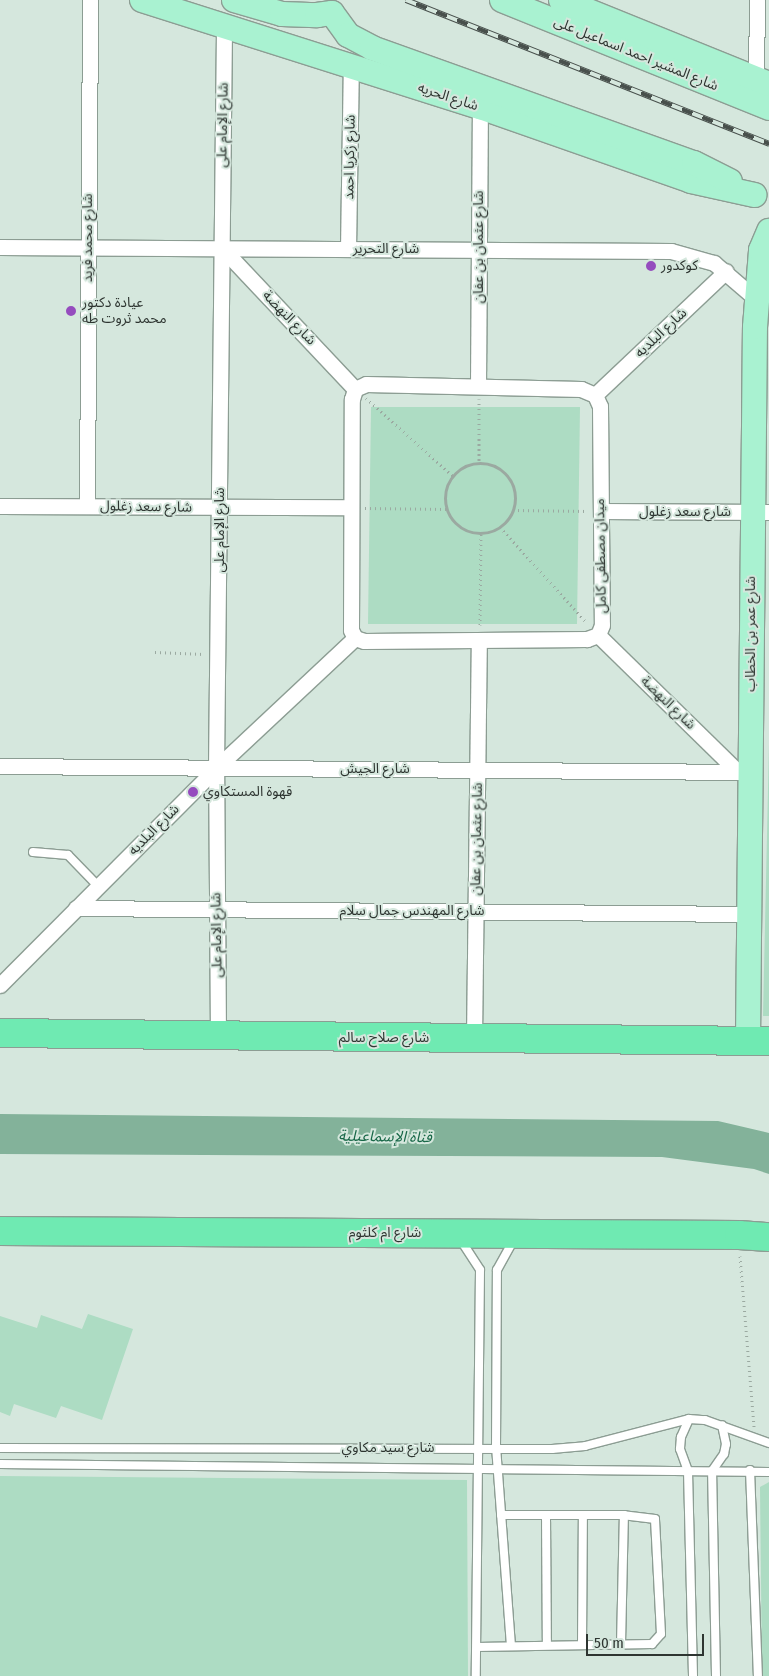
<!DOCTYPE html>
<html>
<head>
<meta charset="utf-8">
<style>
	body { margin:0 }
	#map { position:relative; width:769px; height:1676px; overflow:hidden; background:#d5e7dd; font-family:"Fira Sans Condensed","Noto Sans Arabic",sans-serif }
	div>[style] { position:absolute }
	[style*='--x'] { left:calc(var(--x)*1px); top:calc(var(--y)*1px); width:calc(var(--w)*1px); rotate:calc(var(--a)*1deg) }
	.green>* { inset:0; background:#addcc3 }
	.water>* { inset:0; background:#83b29a }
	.path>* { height:3px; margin-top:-1.5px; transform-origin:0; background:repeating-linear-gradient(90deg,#9ba9a1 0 1px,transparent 0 5px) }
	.path>.ring { margin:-1.5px; padding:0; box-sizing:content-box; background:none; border:3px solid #9ba9a1; border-radius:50% }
	.roads { filter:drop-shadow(1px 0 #8c9d93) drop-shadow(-1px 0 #8c9d93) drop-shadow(0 1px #8c9d93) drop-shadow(0 -1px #8c9d93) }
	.lane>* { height:8px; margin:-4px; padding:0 4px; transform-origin:4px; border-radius:4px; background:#fff }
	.street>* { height:15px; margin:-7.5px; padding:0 7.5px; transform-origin:7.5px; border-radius:7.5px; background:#fff }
	.primary>* { height:24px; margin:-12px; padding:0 12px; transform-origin:12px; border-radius:12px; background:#a9f2d1 }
	.highway>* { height:28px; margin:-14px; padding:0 14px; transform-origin:14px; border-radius:14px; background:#6feab2 }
	.rail>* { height:5.5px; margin-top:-2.75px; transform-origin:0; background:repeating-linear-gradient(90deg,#d5e7dd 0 11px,#48504c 0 22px); box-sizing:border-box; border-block:1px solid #48504c }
	.dots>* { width:14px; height:14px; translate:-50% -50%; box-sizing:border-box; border:2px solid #d5e7dd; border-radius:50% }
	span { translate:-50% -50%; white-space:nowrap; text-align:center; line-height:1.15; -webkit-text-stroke:4px #d5e7dd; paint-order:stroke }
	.street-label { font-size:14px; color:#2e3531 }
	.poi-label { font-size:14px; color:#2e3531 }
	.left { translate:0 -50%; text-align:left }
	.water-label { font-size:15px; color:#176747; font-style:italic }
	.scale { position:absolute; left:586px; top:1634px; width:118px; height:22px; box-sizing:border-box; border:2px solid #2e3531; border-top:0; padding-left:6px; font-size:15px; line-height:18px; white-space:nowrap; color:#2e3531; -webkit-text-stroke:4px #d5e7dd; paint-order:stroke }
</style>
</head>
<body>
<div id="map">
	<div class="green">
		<div style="clip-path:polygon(371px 407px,580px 407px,577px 624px,368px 624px)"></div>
		<div style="clip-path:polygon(769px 744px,769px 1016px,763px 1016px)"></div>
		<div style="clip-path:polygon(88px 1314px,133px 1329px,102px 1420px,61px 1406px,56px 1418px,14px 1404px,10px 1416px,0 1412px,0 1316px,37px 1328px,41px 1315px,82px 1329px)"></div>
		<div style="clip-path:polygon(0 1476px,467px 1480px,468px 1676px,0 1676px)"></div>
		<div style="clip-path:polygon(769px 1482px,769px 1676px,762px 1676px,760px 1487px)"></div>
	</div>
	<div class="water">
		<div style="clip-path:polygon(0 1114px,718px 1121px,769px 1133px,769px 1174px,754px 1169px,662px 1157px,0 1154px)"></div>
	</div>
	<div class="path">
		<div style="--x:366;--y:398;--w:117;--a:41.9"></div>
		<div style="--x:479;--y:399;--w:65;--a:90"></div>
		<div class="ring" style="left:445px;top:463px;width:67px;height:67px"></div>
		<div style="--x:365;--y:508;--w:82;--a:0.7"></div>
		<div style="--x:513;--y:510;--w:75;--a:0.8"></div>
		<div style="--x:500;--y:527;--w:130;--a:47.8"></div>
		<div style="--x:480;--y:625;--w:92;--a:-89.4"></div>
		<div style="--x:155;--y:652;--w:49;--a:2.3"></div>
		<div style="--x:740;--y:1256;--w:172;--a:85.3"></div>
	</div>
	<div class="roads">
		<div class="lane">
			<div style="--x:33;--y:852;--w:35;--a:5"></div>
			<div style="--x:68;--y:855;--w:43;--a:45.9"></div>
			<div style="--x:462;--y:1242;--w:33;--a:57"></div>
			<div style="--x:480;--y:1270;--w:406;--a:90.6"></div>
			<div style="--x:689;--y:1419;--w:20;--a:114"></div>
			<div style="--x:681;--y:1437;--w:12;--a:95"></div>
			<div style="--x:680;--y:1449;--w:23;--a:70"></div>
			<div style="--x:688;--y:1471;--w:205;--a:88.6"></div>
			<div style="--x:0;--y:1448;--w:552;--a:0.1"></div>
			<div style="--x:552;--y:1449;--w:33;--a:-5"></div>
			<div style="--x:585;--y:1446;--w:107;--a:-14.6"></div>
			<div style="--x:689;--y:1419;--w:16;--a:4"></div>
			<div style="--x:705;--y:1420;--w:68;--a:19.8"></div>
			<div style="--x:0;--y:1464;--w:769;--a:0.6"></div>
			<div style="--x:750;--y:1470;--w:206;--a:87.8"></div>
			<div style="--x:546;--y:1516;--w:129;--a:89.6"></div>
			<div style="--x:621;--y:1644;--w:129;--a:-88.7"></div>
			<div style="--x:582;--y:1645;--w:129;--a:-89.6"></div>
			<div style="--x:511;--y:1646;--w:199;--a:-94.3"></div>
			<div style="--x:496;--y:1448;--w:178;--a:-89.7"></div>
			<div style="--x:497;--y:1270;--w:33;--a:-61"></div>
			<div style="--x:477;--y:1647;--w:175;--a:-1"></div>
			<div style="--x:652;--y:1644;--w:13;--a:-48"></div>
			<div style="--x:661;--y:1634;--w:115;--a:-93"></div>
			<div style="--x:655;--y:1519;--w:31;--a:-173"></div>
			<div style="--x:624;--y:1515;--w:123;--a:180"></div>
			<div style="--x:716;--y:1676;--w:205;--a:-91.1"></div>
			<div style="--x:712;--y:1471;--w:21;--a:-55"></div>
			<div style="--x:724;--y:1454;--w:10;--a:-79"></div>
			<div style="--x:726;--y:1444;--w:19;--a:-102"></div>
		</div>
		<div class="street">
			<div style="--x:756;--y:79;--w:79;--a:-89.3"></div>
			<div style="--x:0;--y:247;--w:671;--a:0.34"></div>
			<div style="--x:671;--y:251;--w:45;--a:15.6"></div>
			<div style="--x:714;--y:263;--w:55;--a:40.6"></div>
			<div style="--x:222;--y:248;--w:194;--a:46.7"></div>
			<div style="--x:348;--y:249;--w:184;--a:-89.1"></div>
			<div style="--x:366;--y:384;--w:215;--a:1.3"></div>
			<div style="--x:581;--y:389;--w:15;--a:23"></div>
			<div style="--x:595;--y:395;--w:12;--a:66"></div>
			<div style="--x:600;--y:406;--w:219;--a:89.5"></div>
			<div style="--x:602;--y:625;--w:11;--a:112"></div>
			<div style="--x:598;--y:635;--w:12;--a:160"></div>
			<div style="--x:587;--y:639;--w:223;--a:179.5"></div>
			<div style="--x:364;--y:641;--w:9;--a:-162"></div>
			<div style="--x:355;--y:638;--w:9;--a:-117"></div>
			<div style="--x:351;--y:630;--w:231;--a:-89.8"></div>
			<div style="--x:352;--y:399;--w:10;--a:-73"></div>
			<div style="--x:355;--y:389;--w:12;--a:-24"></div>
			<div style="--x:478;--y:386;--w:279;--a:-89.6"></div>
			<div style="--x:595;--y:395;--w:180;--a:-43.4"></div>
			<div style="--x:0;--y:506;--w:351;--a:0.2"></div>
			<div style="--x:87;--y:506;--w:506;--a:-89.66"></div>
			<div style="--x:601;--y:511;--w:168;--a:0.3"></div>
			<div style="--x:598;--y:635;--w:194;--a:44.4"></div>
			<div style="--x:0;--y:766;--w:750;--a:0.46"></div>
			<div style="--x:76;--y:908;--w:673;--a:0.51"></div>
			<div style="--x:0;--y:985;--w:306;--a:-45.1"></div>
			<div style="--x:216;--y:768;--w:190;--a:-43.1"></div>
			<div style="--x:218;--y:1037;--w:269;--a:-90.4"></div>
			<div style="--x:216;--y:768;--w:744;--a:-89.38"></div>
			<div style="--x:474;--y:1038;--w:398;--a:-89.3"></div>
		</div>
		<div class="primary">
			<div style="--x:142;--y:0;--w:355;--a:17.6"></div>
			<div style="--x:480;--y:107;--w:224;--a:19.3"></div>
			<div style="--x:691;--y:181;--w:65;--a:12.5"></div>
			<div style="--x:234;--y:0;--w:50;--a:16.3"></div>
			<div style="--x:282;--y:14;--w:35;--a:2"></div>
			<div style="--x:317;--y:15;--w:15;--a:-8"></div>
			<div style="--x:502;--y:0;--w:288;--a:22"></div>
			<div style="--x:561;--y:0;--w:224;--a:22"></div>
			<div style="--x:332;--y:13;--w:27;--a:54"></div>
			<div style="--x:348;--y:35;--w:27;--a:28"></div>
			<div style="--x:372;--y:48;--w:342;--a:19.7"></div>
			<div style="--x:694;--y:163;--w:40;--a:26.6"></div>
			<div style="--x:748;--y:1040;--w:713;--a:-89.44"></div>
			<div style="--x:755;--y:327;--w:77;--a:-85.5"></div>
			<div style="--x:761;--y:250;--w:21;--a:-67"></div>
		</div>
		<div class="highway">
			<div style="--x:0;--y:1033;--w:769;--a:0.6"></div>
			<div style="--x:0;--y:1231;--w:739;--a:0.31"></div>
			<div style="--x:739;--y:1235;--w:30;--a:4"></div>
		</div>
	</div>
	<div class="rail">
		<div style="--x:406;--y:0;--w:391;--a:21.6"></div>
	</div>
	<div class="dots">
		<div style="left:651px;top:266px;background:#954cbe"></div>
		<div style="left:71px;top:311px;background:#954cbe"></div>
		<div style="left:193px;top:792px;background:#954cbe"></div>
	</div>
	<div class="street-label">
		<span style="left:636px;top:54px;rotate:22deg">شارع المشير احمد اسماعيل على</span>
		<span style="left:448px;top:97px;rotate:18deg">شارع الحريه</span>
		<span style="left:223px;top:125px;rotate:-89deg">شارع الإمام على</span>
		<span style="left:350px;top:157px;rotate:-89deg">شارع زكريا احمد</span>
		<span style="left:88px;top:238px;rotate:-90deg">شارع محمد فريد</span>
		<span style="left:479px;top:247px;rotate:-90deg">شارع عثمان بن عفان</span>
		<span style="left:386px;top:249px">شارع التحرير</span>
		<span style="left:289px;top:318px;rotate:46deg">شارع النهضة</span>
		<span style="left:661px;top:333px;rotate:-43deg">شارع البلديه</span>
		<span style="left:146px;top:507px;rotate:1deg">شارع سعد زغلول</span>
		<span style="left:685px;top:512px">شارع سعد زغلول</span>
		<span style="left:220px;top:530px;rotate:-90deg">شارع الإمام على</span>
		<span style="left:601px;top:556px;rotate:-91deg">ميدان مصطفى كامل</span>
		<span style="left:751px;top:634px;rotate:-90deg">شارع عمر بن الخطاب</span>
		<span style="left:668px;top:703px;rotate:44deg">شارع النهضة</span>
		<span style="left:375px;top:769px">شارع الجيش</span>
		<span style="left:154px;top:830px;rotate:-45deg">شارع البلديه</span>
		<span style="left:477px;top:839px;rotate:-89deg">شارع عثمان بن عفان</span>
		<span style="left:412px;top:911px">شارع المهندس جمال سلام</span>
		<span style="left:217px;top:935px;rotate:-91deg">شارع الإمام على</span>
		<span style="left:384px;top:1038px">شارع صلاح سالم</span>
		<span style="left:385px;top:1233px">شارع ام كلثوم</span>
		<span style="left:388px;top:1448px">شارع سيد مكاوي</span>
	</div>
	<div class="poi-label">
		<span class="left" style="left:661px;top:266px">كوكدور</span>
		<span class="left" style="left:82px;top:311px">عيادة دكتور<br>محمد ثروت طه</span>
		<span class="left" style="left:203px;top:792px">قهوة المستكاوي</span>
	</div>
	<div class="water-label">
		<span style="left:385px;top:1137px;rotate:1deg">قناة الإسماعيلية</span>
	</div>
	<div class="scale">50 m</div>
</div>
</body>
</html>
